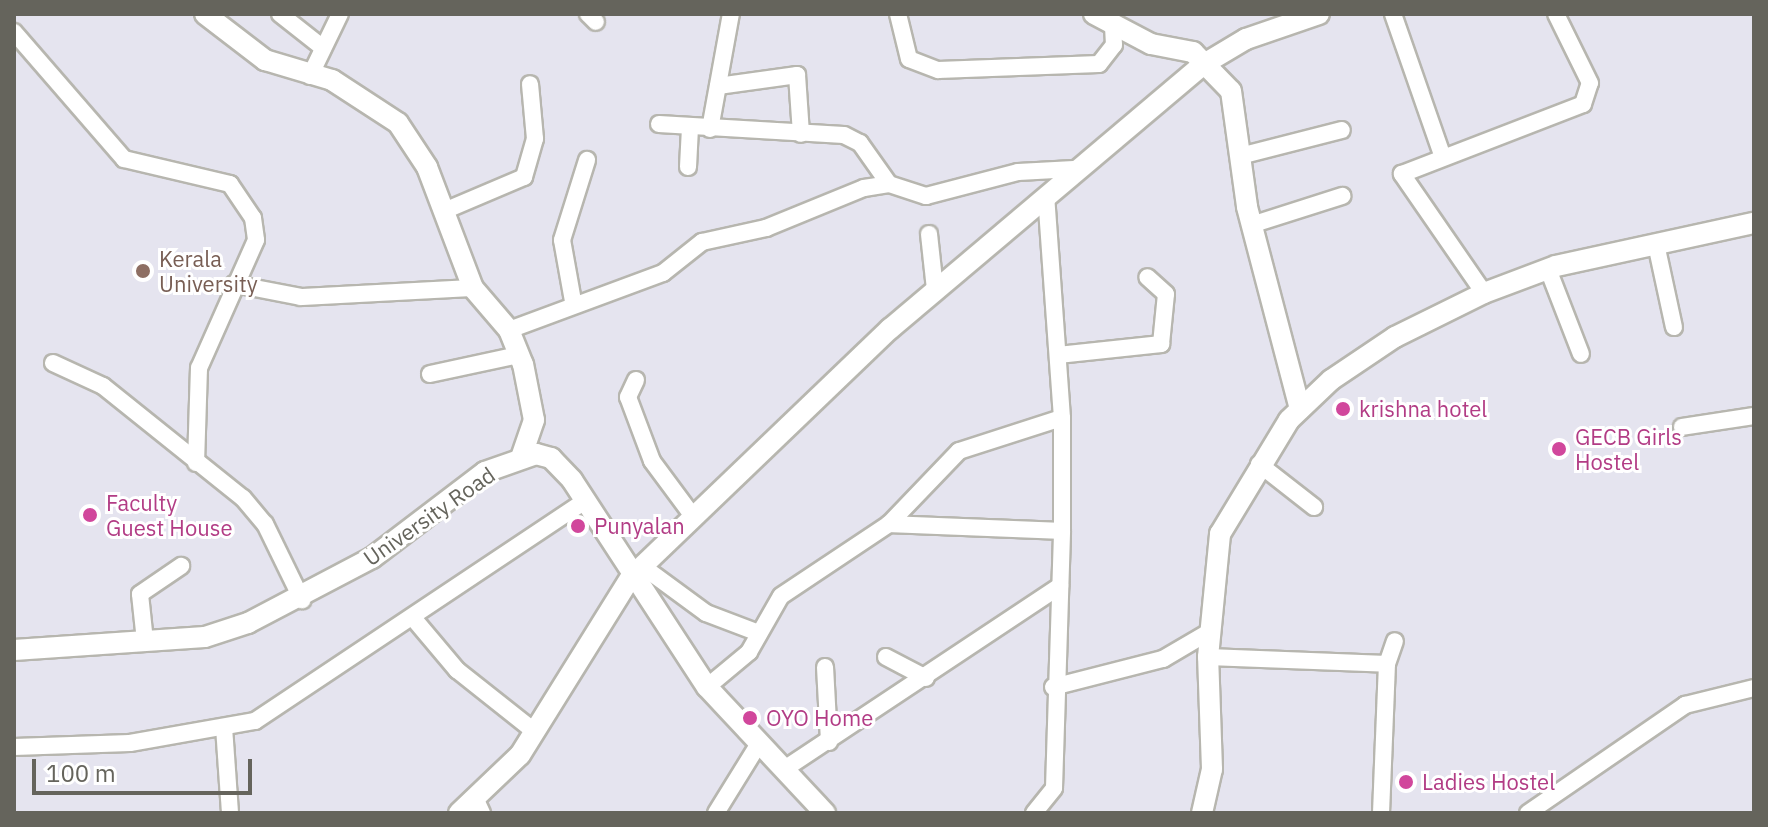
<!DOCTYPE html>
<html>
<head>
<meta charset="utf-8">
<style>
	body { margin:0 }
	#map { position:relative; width:1768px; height:827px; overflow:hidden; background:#e5e4ef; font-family:"IBM Plex Sans",sans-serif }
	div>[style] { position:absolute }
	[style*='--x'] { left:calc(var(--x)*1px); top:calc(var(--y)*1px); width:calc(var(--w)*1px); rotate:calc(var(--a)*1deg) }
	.roads { filter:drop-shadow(2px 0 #b7b6af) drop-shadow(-2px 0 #b7b6af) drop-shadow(0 2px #b7b6af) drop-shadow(0 -2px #b7b6af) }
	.minor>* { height:16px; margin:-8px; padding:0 8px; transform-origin:8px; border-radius:8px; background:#fff }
	.tertiary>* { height:20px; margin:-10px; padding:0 10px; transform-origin:10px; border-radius:10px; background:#fff }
	.dots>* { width:22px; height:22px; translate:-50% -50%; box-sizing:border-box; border:4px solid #fff; border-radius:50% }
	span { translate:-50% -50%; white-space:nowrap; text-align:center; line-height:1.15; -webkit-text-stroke:6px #fff; paint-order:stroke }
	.education-label { font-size:22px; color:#785e54 }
	.left { translate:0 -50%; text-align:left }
	.hotel-label { font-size:22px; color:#b23c85 }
	.street-label { font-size:22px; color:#65645c }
	.frame { position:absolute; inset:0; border:16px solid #65645c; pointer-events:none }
	.scale { position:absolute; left:32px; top:759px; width:220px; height:36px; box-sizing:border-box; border:4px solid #65645c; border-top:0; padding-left:10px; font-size:24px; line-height:28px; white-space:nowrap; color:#65645c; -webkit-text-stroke:6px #fff; paint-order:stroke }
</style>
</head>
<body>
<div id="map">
	<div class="roads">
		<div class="minor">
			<div style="--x:280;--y:14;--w:55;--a:38.3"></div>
			<div style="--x:588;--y:14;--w:11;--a:45"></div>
			<div style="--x:898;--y:14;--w:46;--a:76.3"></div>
			<div style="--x:909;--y:59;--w:31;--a:21"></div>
			<div style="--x:938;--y:70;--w:161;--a:-2.1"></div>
			<div style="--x:1099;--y:64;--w:24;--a:-52"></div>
			<div style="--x:1114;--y:45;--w:19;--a:-93"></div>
			<div style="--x:1393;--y:14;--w:149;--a:70.8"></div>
			<div style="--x:14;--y:32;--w:168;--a:49.1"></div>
			<div style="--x:124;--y:159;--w:109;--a:13.3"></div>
			<div style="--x:230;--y:184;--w:41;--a:55.9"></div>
			<div style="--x:253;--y:218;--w:22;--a:82"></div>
			<div style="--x:256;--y:240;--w:140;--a:114"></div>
			<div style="--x:199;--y:368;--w:95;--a:91.8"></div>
			<div style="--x:310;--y:76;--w:69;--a:-64.2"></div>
			<div style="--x:718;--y:86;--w:80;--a:-7.9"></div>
			<div style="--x:797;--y:75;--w:59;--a:86.1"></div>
			<div style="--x:659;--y:124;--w:185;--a:3.4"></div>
			<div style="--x:844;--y:135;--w:18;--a:27"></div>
			<div style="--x:860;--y:143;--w:50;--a:54.7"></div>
			<div style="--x:710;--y:129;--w:117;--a:-79.7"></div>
			<div style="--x:1240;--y:156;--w:105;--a:-14.3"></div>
			<div style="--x:688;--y:167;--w:40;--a:-87.1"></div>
			<div style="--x:444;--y:211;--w:87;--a:-23"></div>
			<div style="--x:524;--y:177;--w:40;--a:-74"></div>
			<div style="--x:535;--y:139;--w:55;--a:-95.2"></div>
			<div style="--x:1251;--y:225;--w:96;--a:-17.7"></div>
			<div style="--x:929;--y:234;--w:55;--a:83.8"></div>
			<div style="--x:1656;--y:244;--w:85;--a:77.8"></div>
			<div style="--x:1548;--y:269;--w:91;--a:68.8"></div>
			<div style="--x:234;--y:284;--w:68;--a:11"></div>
			<div style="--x:301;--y:297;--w:172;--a:-3"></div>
			<div style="--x:1484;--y:293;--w:145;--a:-124.6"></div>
			<div style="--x:1402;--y:174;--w:194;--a:-21.1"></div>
			<div style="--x:1583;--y:104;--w:22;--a:-72"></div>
			<div style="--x:1590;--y:83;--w:77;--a:-116.2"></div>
			<div style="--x:573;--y:301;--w:62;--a:-100.2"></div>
			<div style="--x:562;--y:240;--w:84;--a:-72.6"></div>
			<div style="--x:509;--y:330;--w:164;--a:-20.3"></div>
			<div style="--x:663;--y:273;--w:50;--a:-38.5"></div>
			<div style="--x:702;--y:242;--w:66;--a:-12.3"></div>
			<div style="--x:766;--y:228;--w:106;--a:-22.2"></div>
			<div style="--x:864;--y:188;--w:25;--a:-9"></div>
			<div style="--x:889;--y:184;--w:39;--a:18"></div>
			<div style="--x:926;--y:196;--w:95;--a:-14.6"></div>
			<div style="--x:1018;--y:172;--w:56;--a:-3.1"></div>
			<div style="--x:1058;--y:355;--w:104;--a:-6.1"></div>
			<div style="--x:1161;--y:344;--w:50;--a:-84.3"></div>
			<div style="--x:1166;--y:294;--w:25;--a:-138"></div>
			<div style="--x:53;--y:363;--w:55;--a:24.7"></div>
			<div style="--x:103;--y:386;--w:179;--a:38.7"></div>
			<div style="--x:243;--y:498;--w:34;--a:50"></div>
			<div style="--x:265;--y:524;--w:85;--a:64"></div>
			<div style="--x:430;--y:374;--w:91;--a:-12.1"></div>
			<div style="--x:636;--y:380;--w:19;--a:115"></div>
			<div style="--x:628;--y:397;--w:68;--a:69.4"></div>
			<div style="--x:652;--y:461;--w:67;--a:53.5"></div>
			<div style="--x:1682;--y:427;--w:73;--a:-8.7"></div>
			<div style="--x:1259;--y:464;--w:70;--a:38"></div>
			<div style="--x:889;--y:524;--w:173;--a:2.3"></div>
			<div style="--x:642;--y:566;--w:79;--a:36.3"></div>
			<div style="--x:706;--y:613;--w:57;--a:20.7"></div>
			<div style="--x:414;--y:619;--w:67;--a:49.9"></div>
			<div style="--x:457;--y:670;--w:98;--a:38.4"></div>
			<div style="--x:145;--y:641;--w:47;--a:-96.1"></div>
			<div style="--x:140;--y:594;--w:50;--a:-34.3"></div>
			<div style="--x:886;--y:657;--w:45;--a:27.7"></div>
			<div style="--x:1208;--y:657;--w:179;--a:2.2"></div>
			<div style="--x:1387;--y:664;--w:24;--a:-71"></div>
			<div style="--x:825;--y:667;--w:75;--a:86.9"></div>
			<div style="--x:707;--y:687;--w:55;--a:-39.8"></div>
			<div style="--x:749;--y:652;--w:64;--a:-60.3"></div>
			<div style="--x:781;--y:596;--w:130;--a:-33.7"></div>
			<div style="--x:889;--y:524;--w:101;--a:-46.2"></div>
			<div style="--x:959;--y:451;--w:108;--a:-17.8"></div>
			<div style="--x:1053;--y:687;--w:114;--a:-14.3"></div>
			<div style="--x:1163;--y:659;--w:53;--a:-30.4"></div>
			<div style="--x:224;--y:727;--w:86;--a:86"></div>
			<div style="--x:14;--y:747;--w:116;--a:-2"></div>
			<div style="--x:130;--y:743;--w:127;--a:-10"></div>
			<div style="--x:255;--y:721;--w:397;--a:-33.7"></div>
			<div style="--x:783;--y:770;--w:333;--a:-33.6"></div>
			<div style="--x:475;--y:798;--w:17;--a:65"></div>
			<div style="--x:716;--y:813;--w:80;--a:-58.3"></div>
			<div style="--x:1034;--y:813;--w:32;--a:-51"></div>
			<div style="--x:1054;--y:788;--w:257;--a:-88.2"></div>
			<div style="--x:1062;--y:531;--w:113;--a:-90"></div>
			<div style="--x:1062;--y:418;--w:223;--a:-94.1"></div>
			<div style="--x:1381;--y:813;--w:149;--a:-87.7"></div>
			<div style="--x:1528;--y:813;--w:191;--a:-34.5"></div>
			<div style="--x:1685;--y:705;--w:71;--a:-13.8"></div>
		</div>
		<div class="tertiary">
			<div style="--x:205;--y:14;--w:76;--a:37.5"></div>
			<div style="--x:265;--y:60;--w:70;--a:16.6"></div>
			<div style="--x:332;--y:80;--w:79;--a:33.1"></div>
			<div style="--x:398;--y:123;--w:53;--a:56.6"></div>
			<div style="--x:427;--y:167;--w:129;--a:69.2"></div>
			<div style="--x:473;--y:288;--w:55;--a:49.4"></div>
			<div style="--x:509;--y:330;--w:37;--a:68"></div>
			<div style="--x:523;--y:364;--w:57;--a:78.9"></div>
			<div style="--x:534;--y:420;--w:39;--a:109"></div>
			<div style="--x:1094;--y:14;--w:64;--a:27.8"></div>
			<div style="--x:1151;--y:44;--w:43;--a:10.8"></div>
			<div style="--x:1193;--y:52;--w:54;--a:45.7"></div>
			<div style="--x:1231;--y:91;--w:117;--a:82.1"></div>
			<div style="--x:1247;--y:207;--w:209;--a:75.3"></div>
			<div style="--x:14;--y:650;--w:191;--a:-3.9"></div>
			<div style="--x:205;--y:637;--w:45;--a:-18"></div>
			<div style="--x:248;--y:623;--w:140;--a:-27.7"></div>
			<div style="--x:372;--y:558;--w:142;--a:-37.3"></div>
			<div style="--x:485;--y:472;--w:54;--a:-19.4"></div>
			<div style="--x:536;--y:454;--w:16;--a:15"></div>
			<div style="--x:551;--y:458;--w:30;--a:46"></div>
			<div style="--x:572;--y:480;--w:247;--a:56.9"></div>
			<div style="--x:707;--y:687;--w:173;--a:46.9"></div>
			<div style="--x:459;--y:813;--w:84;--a:-43.6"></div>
			<div style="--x:520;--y:755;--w:210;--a:-58.1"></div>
			<div style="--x:631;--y:577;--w:359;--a:-43.8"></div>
			<div style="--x:890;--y:329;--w:411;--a:-40.2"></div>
			<div style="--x:1204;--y:64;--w:49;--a:-30.8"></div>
			<div style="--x:1246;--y:39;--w:77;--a:-18.9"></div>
			<div style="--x:1202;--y:813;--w:45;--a:-77.2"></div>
			<div style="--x:1212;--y:769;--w:112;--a:-92"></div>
			<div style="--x:1208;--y:657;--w:124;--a:-84.4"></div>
			<div style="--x:1220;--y:534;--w:133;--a:-58.8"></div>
			<div style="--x:1289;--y:420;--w:58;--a:-43.6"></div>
			<div style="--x:1331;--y:380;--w:77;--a:-33.9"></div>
			<div style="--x:1395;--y:337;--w:99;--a:-26.3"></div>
			<div style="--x:1484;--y:293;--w:77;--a:-20.6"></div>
			<div style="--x:1556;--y:266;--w:203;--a:-12.3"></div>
		</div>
	</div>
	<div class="dots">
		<div style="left:143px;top:271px;background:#8d6e63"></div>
		<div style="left:1343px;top:409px;background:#d1479c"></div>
		<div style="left:1559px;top:449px;background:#d1479c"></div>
		<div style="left:90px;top:515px;background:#d1479c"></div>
		<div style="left:578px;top:526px;background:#d1479c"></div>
		<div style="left:750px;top:718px;background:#d1479c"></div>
		<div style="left:1406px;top:782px;background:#d1479c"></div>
	</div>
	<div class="education-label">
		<span class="left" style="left:159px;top:271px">Kerala<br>University</span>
	</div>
	<div class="hotel-label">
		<span class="left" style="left:1359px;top:409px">krishna hotel</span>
		<span class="left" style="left:1575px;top:449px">GECB Girls<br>Hostel</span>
		<span class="left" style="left:106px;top:515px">Faculty<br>Guest House</span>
		<span class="left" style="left:594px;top:526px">Punyalan</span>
		<span class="left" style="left:766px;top:718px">OYO Home</span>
		<span class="left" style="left:1422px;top:782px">Ladies Hostel</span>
	</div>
	<div class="street-label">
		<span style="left:429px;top:516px;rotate:-35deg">University Road</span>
	</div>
	<div class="frame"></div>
	<div class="scale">100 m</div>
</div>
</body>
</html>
